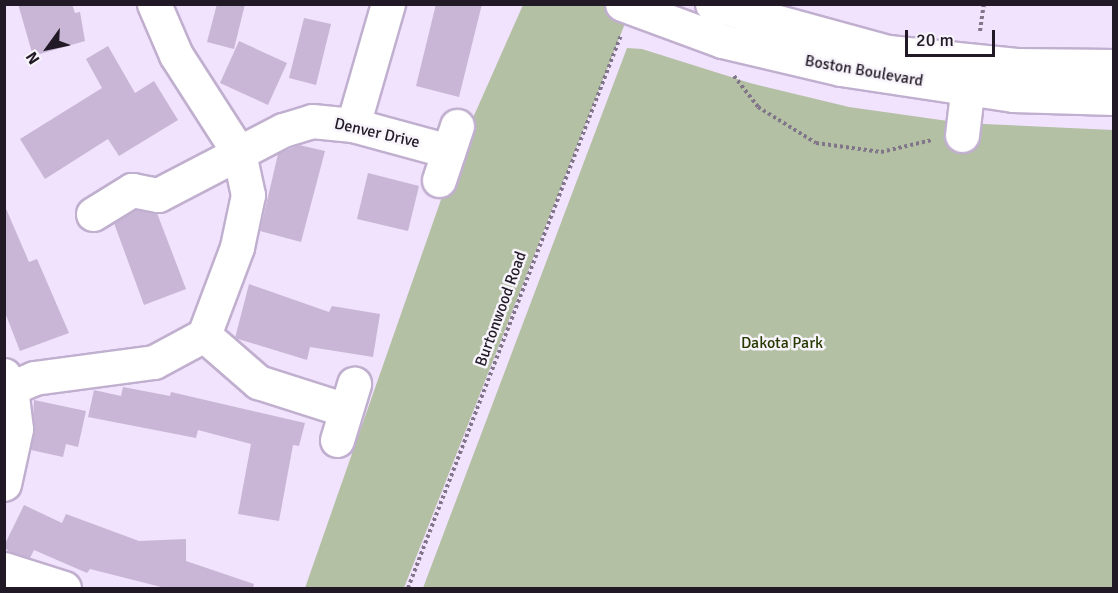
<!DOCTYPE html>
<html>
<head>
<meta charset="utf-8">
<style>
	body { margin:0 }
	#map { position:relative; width:1118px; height:593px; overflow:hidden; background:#f1e2fd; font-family:Signika,sans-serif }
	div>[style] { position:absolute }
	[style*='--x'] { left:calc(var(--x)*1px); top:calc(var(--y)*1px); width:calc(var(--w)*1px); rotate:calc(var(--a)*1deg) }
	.green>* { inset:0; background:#b3c0a3 }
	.building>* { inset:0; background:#c9b6d6 }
	.path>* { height:4px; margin-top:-2px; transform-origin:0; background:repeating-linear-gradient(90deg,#817689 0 3px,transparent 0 6px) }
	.roads { filter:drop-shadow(2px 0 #c1afcf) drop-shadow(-2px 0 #c1afcf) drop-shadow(0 2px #c1afcf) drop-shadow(0 -2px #c1afcf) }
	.minor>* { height:33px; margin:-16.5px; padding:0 16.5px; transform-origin:16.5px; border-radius:16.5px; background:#fff }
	span { translate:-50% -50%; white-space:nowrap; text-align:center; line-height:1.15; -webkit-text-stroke:5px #f8f4fb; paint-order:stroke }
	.street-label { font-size:16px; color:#211a26 }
	.park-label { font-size:16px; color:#273900 }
	.frame { position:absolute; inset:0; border:6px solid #211a26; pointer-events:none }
	.north { position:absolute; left:18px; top:18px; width:60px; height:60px; -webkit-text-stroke:4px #f8f4fb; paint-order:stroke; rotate:237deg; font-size:16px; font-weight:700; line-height:24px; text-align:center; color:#211a26 }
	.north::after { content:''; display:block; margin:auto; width:21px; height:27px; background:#211a26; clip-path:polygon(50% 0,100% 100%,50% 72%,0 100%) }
	.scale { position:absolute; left:905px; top:30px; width:90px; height:27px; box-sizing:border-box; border:3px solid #211a26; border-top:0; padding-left:8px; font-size:18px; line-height:21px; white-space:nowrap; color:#211a26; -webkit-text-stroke:4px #f8f4fb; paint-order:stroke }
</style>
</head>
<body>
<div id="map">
	<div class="green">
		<div style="clip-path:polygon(622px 4px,631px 8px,404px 588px,305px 588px,457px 154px,523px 5px)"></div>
		<div style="clip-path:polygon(627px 48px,642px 49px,750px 83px,849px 107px,962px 123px,1113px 130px,1113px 588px,423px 588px)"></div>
	</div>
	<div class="building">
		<div style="clip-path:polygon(18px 4px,72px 4px,75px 13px,80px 12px,85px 41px,33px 56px)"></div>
		<div style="clip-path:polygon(217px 4px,245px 4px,234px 49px,207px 42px)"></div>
		<div style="clip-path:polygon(436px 4px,482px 4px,459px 97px,416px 86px)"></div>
		<div style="clip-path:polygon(304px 18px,331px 24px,316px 85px,289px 78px)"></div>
		<div style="clip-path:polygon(239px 41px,287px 63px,268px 105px,220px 83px)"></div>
		<div style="clip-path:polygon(108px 46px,135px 93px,154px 81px,178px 120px,119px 156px,108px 139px,45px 179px,20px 139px,102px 88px,86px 59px)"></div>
		<div style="clip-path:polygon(299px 145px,325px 151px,301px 242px,260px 231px,278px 154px)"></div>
		<div style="clip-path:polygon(368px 173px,419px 186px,408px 231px,357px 219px)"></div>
		<div style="clip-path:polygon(4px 204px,29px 262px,37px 259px,69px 333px,20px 351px,4px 310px)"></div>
		<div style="clip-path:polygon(136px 210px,157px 213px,186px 289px,144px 305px,114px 223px)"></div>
		<div style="clip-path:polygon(249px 284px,329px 312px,332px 306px,380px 314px,373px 357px,310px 347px,307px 360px,235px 338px)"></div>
		<div style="clip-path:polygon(123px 387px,170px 396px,171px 392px,305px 423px,299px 446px,293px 445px,279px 521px,238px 514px,251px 444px,198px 430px,196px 438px,88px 417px,94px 390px,121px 396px)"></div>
		<div style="clip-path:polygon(34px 400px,86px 411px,78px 447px,66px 444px,63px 457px,31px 450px)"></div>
		<div style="clip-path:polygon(24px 505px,62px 523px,66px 514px,139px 541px,186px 539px,186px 561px,254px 584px,253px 588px,165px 588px,90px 569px,87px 573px,34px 550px,30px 558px,8px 551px,4px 546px)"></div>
	</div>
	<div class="path">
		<div style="--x:980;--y:31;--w:27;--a:-82"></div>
		<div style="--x:734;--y:76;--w:39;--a:52"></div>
		<div style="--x:758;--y:107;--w:68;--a:31.8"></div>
		<div style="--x:816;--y:143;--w:66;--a:7.9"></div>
		<div style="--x:881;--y:152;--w:52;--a:-13.2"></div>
		<div style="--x:408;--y:588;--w:593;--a:-68.93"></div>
	</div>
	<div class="roads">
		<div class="minor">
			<div style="--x:622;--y:4;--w:107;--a:20.3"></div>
			<div style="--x:722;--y:41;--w:122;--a:13.2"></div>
			<div style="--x:841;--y:69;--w:174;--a:8.6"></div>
			<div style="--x:1013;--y:95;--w:101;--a:1.7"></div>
			<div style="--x:712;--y:4;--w:182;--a:15.3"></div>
			<div style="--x:888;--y:52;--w:129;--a:5.8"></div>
			<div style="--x:1016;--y:65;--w:98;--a:0.6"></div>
			<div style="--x:353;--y:125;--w:126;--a:-73.9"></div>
			<div style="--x:962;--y:135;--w:67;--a:-83.2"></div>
			<div style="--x:439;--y:180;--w:57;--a:-71.6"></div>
			<div style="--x:93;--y:214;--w:46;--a:-31.6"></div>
			<div style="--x:132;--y:190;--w:26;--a:11"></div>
			<div style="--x:158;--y:195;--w:141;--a:-27.5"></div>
			<div style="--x:283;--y:130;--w:30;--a:-17"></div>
			<div style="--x:312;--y:121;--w:41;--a:5.6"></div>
			<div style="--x:353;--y:125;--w:99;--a:15.2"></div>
			<div style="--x:204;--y:335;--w:72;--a:41"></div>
			<div style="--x:258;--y:382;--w:92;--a:17.7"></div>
			<div style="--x:4;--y:375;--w:15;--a:62"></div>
			<div style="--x:11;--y:388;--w:41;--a:83"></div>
			<div style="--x:16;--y:429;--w:56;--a:102.3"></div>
			<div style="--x:11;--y:388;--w:25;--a:-23"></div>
			<div style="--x:34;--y:378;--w:121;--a:-7.6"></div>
			<div style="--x:154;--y:362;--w:57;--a:-28.4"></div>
			<div style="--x:204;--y:335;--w:94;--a:-69.4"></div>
			<div style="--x:237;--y:247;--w:53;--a:-78.1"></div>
			<div style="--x:248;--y:195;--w:43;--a:-102.1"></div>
			<div style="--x:239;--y:153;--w:117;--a:-122.7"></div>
			<div style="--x:176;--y:55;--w:56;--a:-113.3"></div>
			<div style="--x:337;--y:440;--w:59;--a:-73.1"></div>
			<div style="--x:4;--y:569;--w:63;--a:17.6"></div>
		</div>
	</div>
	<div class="street-label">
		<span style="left:864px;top:71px;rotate:10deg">Boston Boulevard</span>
		<span style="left:377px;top:133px;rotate:13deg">Denver Drive</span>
		<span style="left:501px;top:309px;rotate:-70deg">Burtonwood Road</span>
	</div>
	<div class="park-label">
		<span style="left:782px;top:343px">Dakota Park</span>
	</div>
	<div class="frame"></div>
	<div class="north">N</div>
	<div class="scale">20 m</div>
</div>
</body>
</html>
